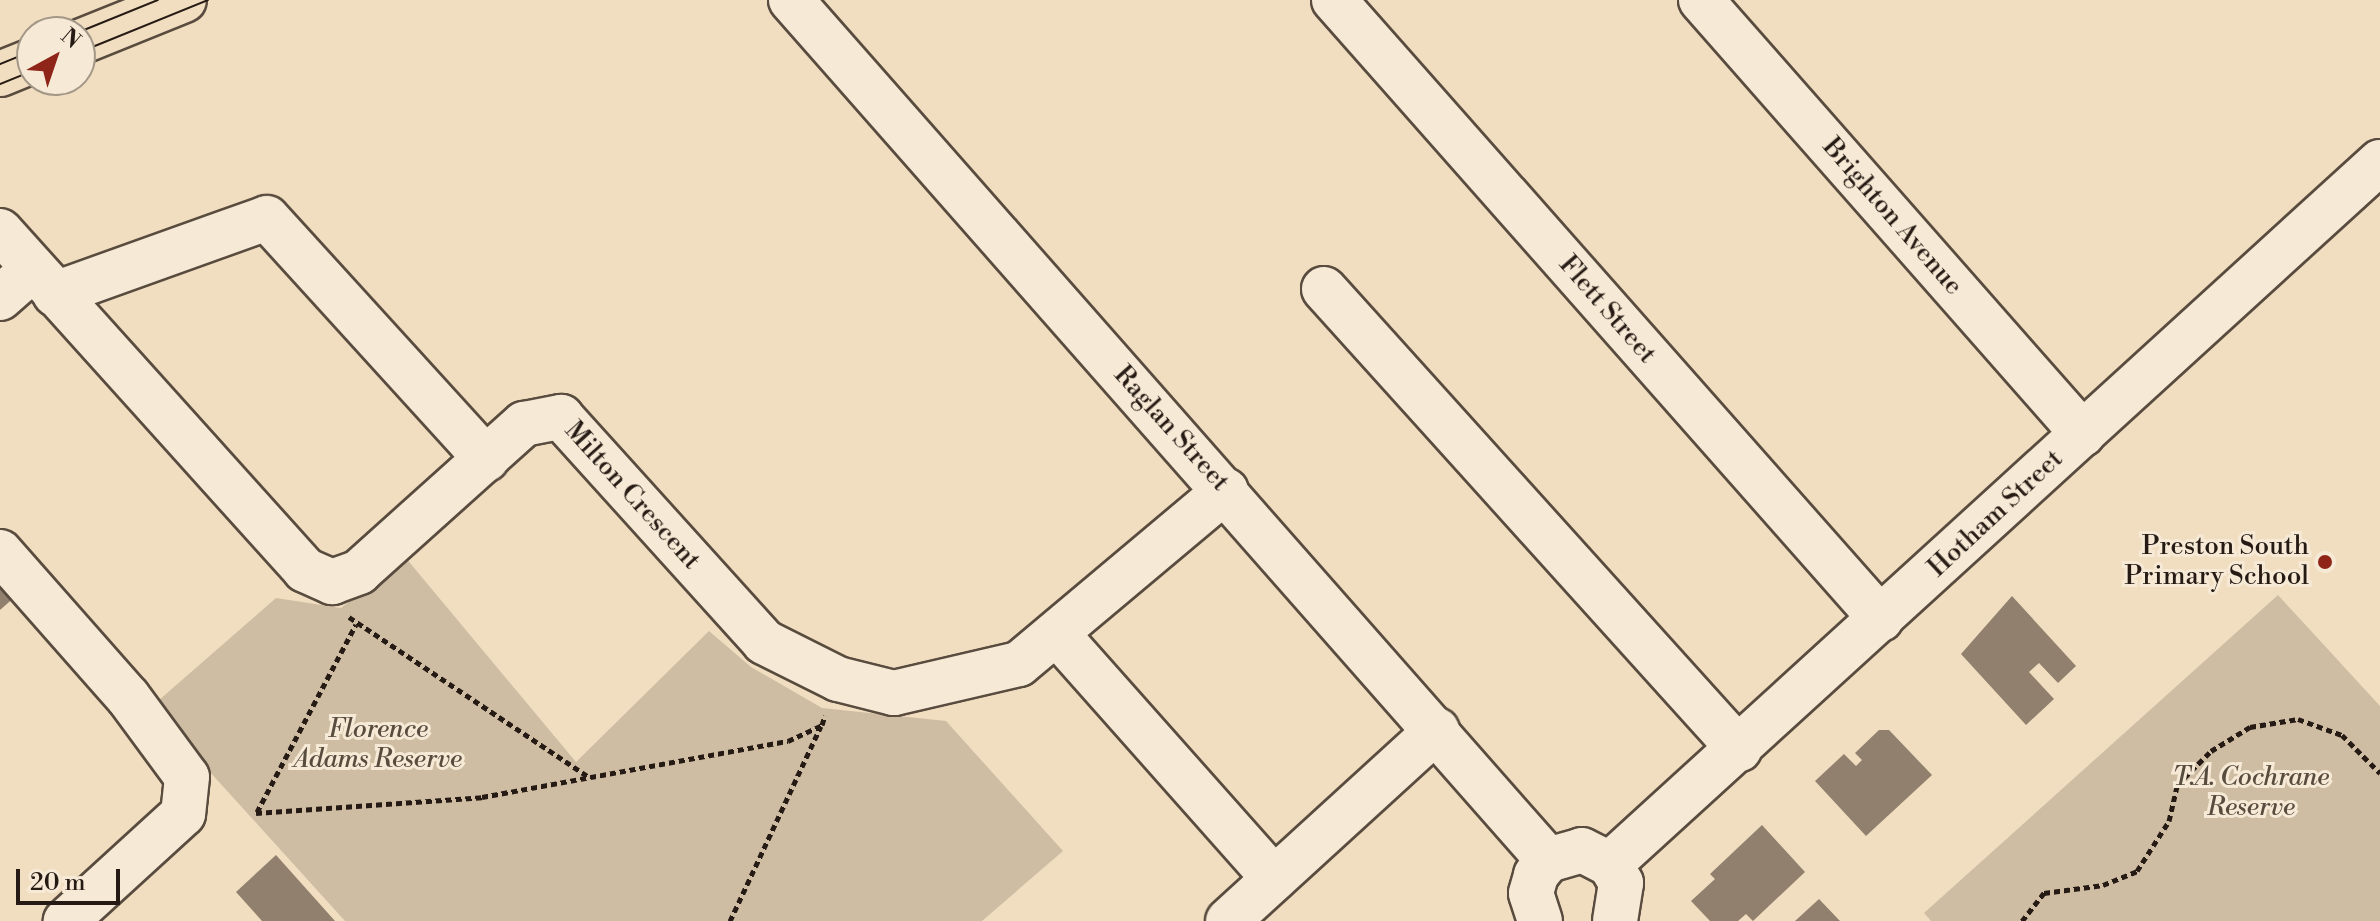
<!DOCTYPE html>
<html>
<head>
<meta charset="utf-8">
<style>
	body { margin:0 }
	#map { position:relative; width:2380px; height:921px; overflow:hidden; background:#f1dec0; font-family:"Libre Bodoni",serif }
	div>[style] { position:absolute }
	[style*='--x'] { left:calc(var(--x)*1px); top:calc(var(--y)*1px); width:calc(var(--w)*1px); rotate:calc(var(--a)*1deg) }
	.green>* { inset:0; background:#cebda3 }
	.building>* { inset:0; background:#90806d }
	.path>* { height:5px; margin-top:-2.5px; transform-origin:0; background:repeating-linear-gradient(90deg,#261b14 0 6px,transparent 0 10px) }
	.roads { filter:drop-shadow(2px 0 #594c3f) drop-shadow(-2px 0 #594c3f) drop-shadow(0 2px #594c3f) drop-shadow(0 -2px #594c3f) }
	.minor>* { height:44px; margin:-22px; padding:0 22px; transform-origin:22px; border-radius:22px; background:#f6ead6 }
	.major>* { height:44px; margin:-22px; padding:0 22px; transform-origin:22px; border-radius:22px; background:#f1dec0 }
	.tram>* { height:2px; margin:-1px; padding:0 1px; transform-origin:1px; border-radius:1px; background:#261b14 }
	.dots>* { width:22px; height:22px; translate:-50% -50%; box-sizing:border-box; border:4px solid #f6ead6; border-radius:50% }
	span { translate:-50% -50%; white-space:nowrap; text-align:center; line-height:1.15; -webkit-text-stroke:6px #f6ead6; paint-order:stroke }
	.street-label { font-size:26px; color:#261b14 }
	.poi-label { font-size:26px; color:#261b14 }
	.right { translate:-100% -50%; text-align:right }
	.park-label { font-size:26px; color:#584c3f; font-style:italic }
	.north { position:absolute; left:16px; top:16px; width:80px; height:80px; box-sizing:border-box; background:#f6ead6; border:2px solid #a39788; border-radius:50%; rotate:40deg; font-size:22px; font-weight:700; line-height:32px; text-align:center; color:#261b14 }
	.north::after { content:''; display:block; margin:auto; width:28px; height:36px; background:#8f2418; clip-path:polygon(50% 0,100% 100%,50% 72%,0 100%) }
	.scale { position:absolute; left:16px; top:869px; width:104px; height:36px; box-sizing:border-box; border:4px solid #261b14; border-top:0; padding-left:10px; font-size:24px; line-height:28px; white-space:nowrap; color:#261b14; -webkit-text-stroke:6px #f6ead6; paint-order:stroke }
</style>
</head>
<body>
<div id="map">
	<div class="green">
		<div style="clip-path:polygon(405px 557px,576px 762px,709px 631px,751px 667px,822px 708px,946px 721px,1063px 851px,982px 921px,345px 921px,151px 707px,276px 598px,341px 608px)"></div>
		<div style="clip-path:polygon(2278px 595px,2380px 706px,2380px 921px,1931px 921px,1924px 913px)"></div>
	</div>
	<div class="building">
		<div style="clip-path:polygon(0 575px,17px 595px,0 610px)"></div>
		<div style="clip-path:polygon(2012px 596px,2076px 666px,2058px 683px,2039px 663px,2029px 672px,2054px 699px,2026px 725px,1961px 654px)"></div>
		<div style="clip-path:polygon(1879px 730px,1889px 730px,1932px 775px,1866px 836px,1815px 781px,1844px 754px,1856px 766px,1862px 760px,1855px 753px)"></div>
		<div style="clip-path:polygon(1762px 825px,1805px 872px,1753px 921px,1746px 914px,1738px 921px,1710px 921px,1691px 901px,1715px 879px,1710px 874px)"></div>
		<div style="clip-path:polygon(276px 855px,335px 921px,262px 921px,236px 892px)"></div>
		<div style="clip-path:polygon(1819px 899px,1840px 921px,1795px 921px)"></div>
	</div>
	<div class="path">
		<div style="--x:349;--y:617;--w:288;--a:33.7"></div>
		<div style="--x:257;--y:812;--w:212;--a:-62.2"></div>
		<div style="--x:256;--y:813;--w:227;--a:-4"></div>
		<div style="--x:482;--y:797;--w:311;--a:-10.4"></div>
		<div style="--x:788;--y:741;--w:38;--a:-25"></div>
		<div style="--x:822;--y:725;--w:10;--a:-73"></div>
		<div style="--x:730;--y:921;--w:215;--a:-65"></div>
		<div style="--x:2022;--y:921;--w:36;--a:-52"></div>
		<div style="--x:2044;--y:893;--w:60;--a:-7.7"></div>
		<div style="--x:2103;--y:885;--w:37;--a:-22"></div>
		<div style="--x:2137;--y:871;--w:59;--a:-57.4"></div>
		<div style="--x:2169;--y:821;--w:37;--a:-77"></div>
		<div style="--x:2177;--y:785;--w:48;--a:-45"></div>
		<div style="--x:2211;--y:751;--w:46;--a:-31.6"></div>
		<div style="--x:2250;--y:727;--w:49;--a:-9.5"></div>
		<div style="--x:2298;--y:719;--w:47;--a:20"></div>
		<div style="--x:2342;--y:735;--w:54;--a:45"></div>
	</div>
	<div class="roads">
		<div class="minor">
			<div style="--x:791;--y:0;--w:1146;--a:48.64"></div>
			<div style="--x:1334;--y:0;--w:826;--a:48.53"></div>
			<div style="--x:1701;--y:0;--w:578;--a:48.65"></div>
			<div style="--x:0;--y:231;--w:456;--a:48"></div>
			<div style="--x:305;--y:570;--w:30;--a:24"></div>
			<div style="--x:332;--y:582;--w:29;--a:-20"></div>
			<div style="--x:359;--y:572;--w:222;--a:-41.9"></div>
			<div style="--x:524;--y:424;--w:38;--a:-11"></div>
			<div style="--x:561;--y:417;--w:303;--a:47.9"></div>
			<div style="--x:764;--y:642;--w:83;--a:26.6"></div>
			<div style="--x:838;--y:679;--w:58;--a:14"></div>
			<div style="--x:894;--y:693;--w:128;--a:-13.1"></div>
			<div style="--x:1019;--y:664;--w:270;--a:-40"></div>
			<div style="--x:1324;--y:289;--w:620;--a:47.94"></div>
			<div style="--x:55;--y:294;--w:225;--a:-19.7"></div>
			<div style="--x:267;--y:218;--w:326;--a:47.7"></div>
			<div style="--x:0;--y:298;--w:44;--a:-41.3"></div>
			<div style="--x:0;--y:552;--w:193;--a:48.6"></div>
			<div style="--x:128;--y:697;--w:99;--a:53.6"></div>
			<div style="--x:187;--y:777;--w:37;--a:96"></div>
			<div style="--x:183;--y:814;--w:159;--a:137.6"></div>
			<div style="--x:1057;--y:634;--w:327;--a:48.4"></div>
			<div style="--x:1610;--y:864;--w:1042;--a:-42.36"></div>
			<div style="--x:1228;--y:921;--w:283;--a:-42.4"></div>
			<div style="--x:1540;--y:921;--w:29;--a:-108"></div>
			<div style="--x:1531;--y:893;--w:19;--a:-74"></div>
			<div style="--x:1536;--y:875;--w:19;--a:-51"></div>
			<div style="--x:1548;--y:860;--w:35;--a:-16"></div>
			<div style="--x:1582;--y:850;--w:31;--a:27"></div>
			<div style="--x:1610;--y:864;--w:22;--a:60"></div>
			<div style="--x:1621;--y:883;--w:38;--a:99"></div>
		</div>
		<div class="major">
			<div style="--x:80;--y:42;--w:112;--a:-22"></div>
			<div style="--x:0;--y:74;--w:35;--a:-22"></div>
		</div>
	</div>
	<div class="tram">
		<div style="--x:79;--y:32;--w:85;--a:-22.1"></div>
		<div style="--x:80;--y:52;--w:138;--a:-22.1"></div>
		<div style="--x:0;--y:64;--w:35;--a:-22"></div>
		<div style="--x:0;--y:84;--w:35;--a:-22"></div>
	</div>
	<div class="dots">
		<div style="left:2325px;top:562px;background:#8f2418"></div>
	</div>
	<div class="street-label">
		<span style="left:1892px;top:217px;rotate:49deg">Brighton Avenue</span>
		<span style="left:1607px;top:310px;rotate:49deg">Flett Street</span>
		<span style="left:1171px;top:429px;rotate:48deg">Raglan Street</span>
		<span style="left:632px;top:496px;rotate:48deg">Milton Crescent</span>
		<span style="left:1996px;top:514px;rotate:-43deg">Hotham Street</span>
	</div>
	<div class="poi-label">
		<span class="right" style="left:2309px;top:562px">Preston South<br>Primary School</span>
	</div>
	<div class="park-label">
		<span style="left:378px;top:745px">Florence<br>Adams Reserve</span>
		<span style="left:2251px;top:793px">T.A. Cochrane<br>Reserve</span>
	</div>
	<div class="north">N</div>
	<div class="scale">20 m</div>
</div>
</body>
</html>
